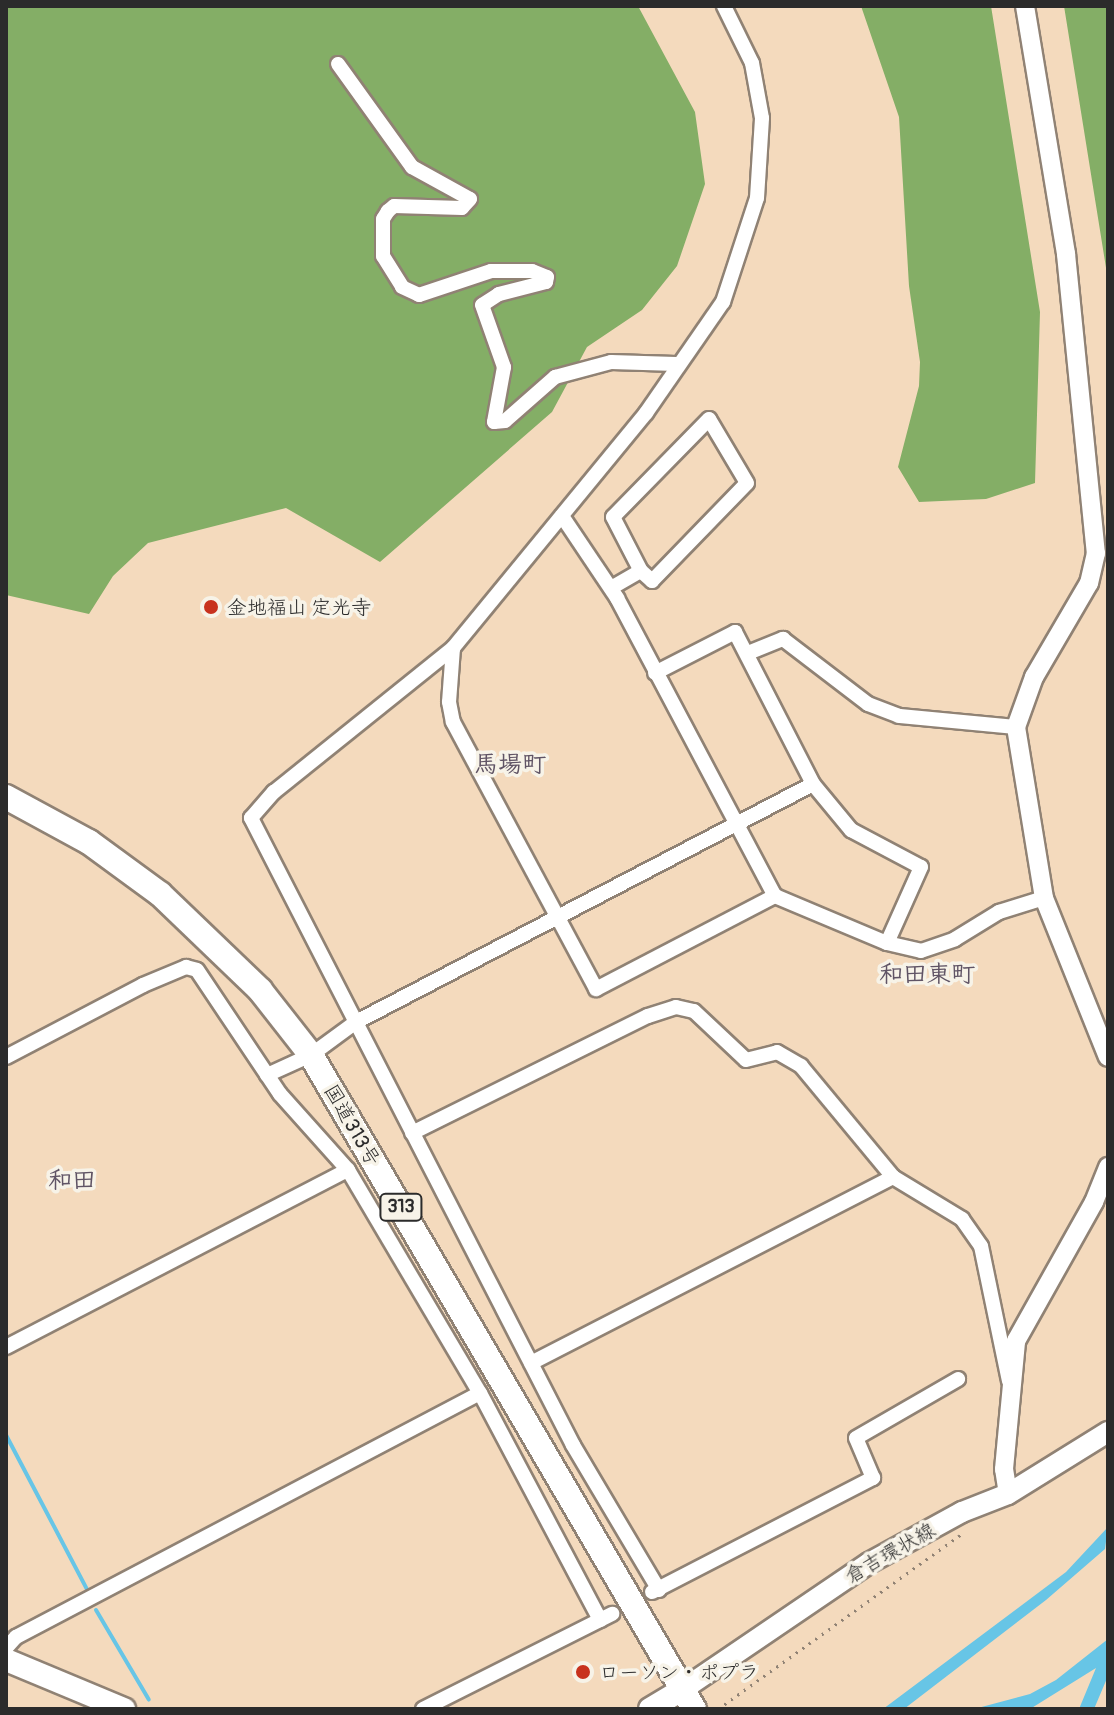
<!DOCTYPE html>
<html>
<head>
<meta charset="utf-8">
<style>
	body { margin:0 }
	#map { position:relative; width:1114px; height:1715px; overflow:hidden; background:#f4dabd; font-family:Pangolin,"Klee One",sans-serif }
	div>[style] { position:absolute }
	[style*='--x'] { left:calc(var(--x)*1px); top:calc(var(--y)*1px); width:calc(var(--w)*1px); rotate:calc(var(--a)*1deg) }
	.forest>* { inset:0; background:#84ae66 }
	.water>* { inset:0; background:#67c5e6 }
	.stream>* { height:4px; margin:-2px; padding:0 2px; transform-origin:2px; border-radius:2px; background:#67c5e6 }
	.path>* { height:3px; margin-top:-1.5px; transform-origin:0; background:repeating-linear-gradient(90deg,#908274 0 2px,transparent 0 8px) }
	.roads { filter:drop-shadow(2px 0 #908274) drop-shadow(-2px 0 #908274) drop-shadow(0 2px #908274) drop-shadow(0 -2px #908274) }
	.minor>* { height:14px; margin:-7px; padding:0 7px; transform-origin:7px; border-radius:7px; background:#fff }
	.tertiary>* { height:18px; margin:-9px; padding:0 9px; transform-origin:9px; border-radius:9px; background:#fff }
	.secondary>* { height:20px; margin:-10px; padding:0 10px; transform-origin:10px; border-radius:10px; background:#fff }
	.primary>* { height:22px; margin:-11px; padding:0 11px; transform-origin:11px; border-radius:11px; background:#fff }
	.trunk>* { height:24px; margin:-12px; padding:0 12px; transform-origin:12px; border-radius:12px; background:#fff }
	.dots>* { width:22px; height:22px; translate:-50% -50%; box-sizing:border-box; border:4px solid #f7f3e8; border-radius:50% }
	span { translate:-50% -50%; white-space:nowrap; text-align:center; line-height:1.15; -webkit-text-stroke:7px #f7f3e8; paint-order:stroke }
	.shield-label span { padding:2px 6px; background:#f7f3e8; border:2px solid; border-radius:6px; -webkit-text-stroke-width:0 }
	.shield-label { font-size:18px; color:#2b2b2b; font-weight:700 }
	.poi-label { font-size:20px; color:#2b2b2b }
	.left { translate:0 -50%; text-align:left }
	.street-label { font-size:20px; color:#2b2b2b }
	.quarter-label { font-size:24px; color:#605465; font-weight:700 }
	.frame { position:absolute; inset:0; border:8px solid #2b2b2b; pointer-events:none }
</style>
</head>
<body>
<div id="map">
	<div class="forest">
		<div style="clip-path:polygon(6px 6px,638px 6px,695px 112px,705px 184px,677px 266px,642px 310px,587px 347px,552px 412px,380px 562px,286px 508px,148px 543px,113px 576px,89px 614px,6px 595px)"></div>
		<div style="clip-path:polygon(861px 6px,991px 6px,1040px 312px,1035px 483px,986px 499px,919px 502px,898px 467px,919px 386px,920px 362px,909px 286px,899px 117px)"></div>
		<div style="clip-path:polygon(1064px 6px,1108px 6px,1108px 288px,1107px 274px)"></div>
	</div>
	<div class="water">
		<div style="clip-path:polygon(1108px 1527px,1105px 1549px,1046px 1600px,904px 1709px,883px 1709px,1066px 1572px)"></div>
		<div style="clip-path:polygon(1108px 1639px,1108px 1676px,1094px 1709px,1079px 1709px,1096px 1668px,1030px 1709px,974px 1709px,1030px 1694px,1056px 1680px)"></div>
	</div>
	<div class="stream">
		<div style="--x:6;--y:1435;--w:174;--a:62.3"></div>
		<div style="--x:96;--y:1610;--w:104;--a:59.5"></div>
	</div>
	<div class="path">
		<div style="--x:718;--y:1709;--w:303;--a:-35.7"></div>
	</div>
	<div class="roads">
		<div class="minor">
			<div style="--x:338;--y:64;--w:127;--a:54.3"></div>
			<div style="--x:412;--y:167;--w:66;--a:28.9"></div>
			<div style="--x:470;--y:199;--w:12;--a:132"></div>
			<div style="--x:462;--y:208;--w:68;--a:-178.3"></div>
			<div style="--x:394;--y:206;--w:8;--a:140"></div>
			<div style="--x:388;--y:211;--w:9;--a:122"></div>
			<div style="--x:383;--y:219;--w:37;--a:90"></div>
			<div style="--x:383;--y:256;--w:36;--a:58"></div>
			<div style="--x:402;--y:287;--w:19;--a:25"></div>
			<div style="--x:419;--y:295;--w:76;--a:-18.4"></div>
			<div style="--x:491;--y:271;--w:41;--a:0"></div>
			<div style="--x:532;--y:271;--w:16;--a:22"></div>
			<div style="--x:547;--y:277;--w:5;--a:101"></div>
			<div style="--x:546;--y:282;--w:49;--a:165.7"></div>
			<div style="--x:499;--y:294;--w:20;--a:147"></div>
			<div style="--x:482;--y:305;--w:66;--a:70.5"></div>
			<div style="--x:504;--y:367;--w:56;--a:100.3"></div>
			<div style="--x:494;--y:422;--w:11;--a:-5"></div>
			<div style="--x:505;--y:421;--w:67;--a:-41.3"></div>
			<div style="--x:555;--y:377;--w:58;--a:-15"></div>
			<div style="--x:611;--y:362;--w:65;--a:1.8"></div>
			<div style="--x:562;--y:516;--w:99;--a:56.1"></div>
			<div style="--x:617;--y:598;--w:337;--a:62.1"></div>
			<div style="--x:775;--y:896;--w:121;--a:22.8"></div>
			<div style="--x:887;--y:943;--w:35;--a:13"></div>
			<div style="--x:921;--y:951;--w:36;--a:-19"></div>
			<div style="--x:955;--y:939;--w:52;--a:-31.5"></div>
			<div style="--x:999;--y:912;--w:47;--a:-17.3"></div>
			<div style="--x:611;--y:588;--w:34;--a:-30"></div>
			<div style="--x:641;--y:571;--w:15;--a:42"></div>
			<div style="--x:652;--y:581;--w:136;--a:-45.9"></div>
			<div style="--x:747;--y:483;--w:74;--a:-120.7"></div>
			<div style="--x:709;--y:419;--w:137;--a:134.4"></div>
			<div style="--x:613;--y:517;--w:61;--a:62.6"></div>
			<div style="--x:453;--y:648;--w:54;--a:94.2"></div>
			<div style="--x:449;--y:702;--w:20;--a:79"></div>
			<div style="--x:453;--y:722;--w:303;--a:61.8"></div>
			<div style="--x:596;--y:989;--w:202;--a:-27.5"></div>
			<div style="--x:748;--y:653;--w:38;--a:-22"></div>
			<div style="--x:783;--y:639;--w:107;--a:37.4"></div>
			<div style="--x:868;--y:704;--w:33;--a:21"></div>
			<div style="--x:899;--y:716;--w:118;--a:5.4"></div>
			<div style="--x:655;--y:673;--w:90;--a:-27.1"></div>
			<div style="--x:735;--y:632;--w:171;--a:62.8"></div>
			<div style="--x:813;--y:784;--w:60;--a:50.4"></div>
			<div style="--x:851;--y:830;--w:79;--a:27.9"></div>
			<div style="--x:921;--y:867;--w:83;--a:114.1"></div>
			<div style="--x:6;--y:1057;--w:155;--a:-27.7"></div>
			<div style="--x:143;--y:985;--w:47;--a:-22.7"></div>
			<div style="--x:186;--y:967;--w:11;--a:15"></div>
			<div style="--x:197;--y:970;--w:149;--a:56.2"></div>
			<div style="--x:280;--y:1094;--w:102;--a:48.2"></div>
			<div style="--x:348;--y:1170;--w:259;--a:59.4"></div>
			<div style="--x:480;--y:1393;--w:257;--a:62.1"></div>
			<div style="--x:267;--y:1075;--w:48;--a:-24.4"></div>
			<div style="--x:311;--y:1055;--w:56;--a:-36.3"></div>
			<div style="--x:356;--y:1022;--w:515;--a:-27.51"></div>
			<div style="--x:412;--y:1133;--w:263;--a:-26.4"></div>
			<div style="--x:648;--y:1016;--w:29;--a:-18"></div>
			<div style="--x:676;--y:1007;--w:18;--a:13"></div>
			<div style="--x:694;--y:1011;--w:71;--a:43.3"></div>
			<div style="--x:746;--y:1060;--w:32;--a:-14"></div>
			<div style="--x:777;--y:1052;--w:28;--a:30"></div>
			<div style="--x:801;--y:1066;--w:144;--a:50.3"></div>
			<div style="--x:893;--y:1177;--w:81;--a:31.3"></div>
			<div style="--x:962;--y:1219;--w:33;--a:55"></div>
			<div style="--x:981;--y:1246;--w:138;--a:78.3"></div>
			<div style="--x:6;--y:1347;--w:385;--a:-27.4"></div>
			<div style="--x:531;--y:1363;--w:407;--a:-27.2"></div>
			<div style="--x:659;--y:1590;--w:169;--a:-120.7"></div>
			<div style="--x:573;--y:1445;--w:705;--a:-117.18"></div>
			<div style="--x:251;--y:818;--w:35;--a:-49"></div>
			<div style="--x:274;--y:792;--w:230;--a:-38.8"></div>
			<div style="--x:453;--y:648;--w:304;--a:-50.6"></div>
			<div style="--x:646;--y:413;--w:135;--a:-55.3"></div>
			<div style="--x:723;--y:302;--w:109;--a:-71.9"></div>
			<div style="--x:757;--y:198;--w:80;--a:-86.4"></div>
			<div style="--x:762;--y:118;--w:56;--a:-100.3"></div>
			<div style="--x:752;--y:63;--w:64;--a:-116.2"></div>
			<div style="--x:652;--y:1592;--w:249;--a:-27.3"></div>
			<div style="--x:873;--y:1478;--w:43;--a:-113"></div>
			<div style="--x:856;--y:1438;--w:118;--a:-30"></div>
			<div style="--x:6;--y:1648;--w:15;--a:-48"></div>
			<div style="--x:16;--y:1637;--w:524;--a:-27.74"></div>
			<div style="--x:423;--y:1709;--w:212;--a:-26.7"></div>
		</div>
		<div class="tertiary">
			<div style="--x:1025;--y:6;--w:251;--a:80.6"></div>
			<div style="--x:1066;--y:254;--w:301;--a:84.3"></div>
			<div style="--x:1096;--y:553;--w:31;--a:103"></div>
			<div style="--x:1089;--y:583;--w:109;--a:120.3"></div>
			<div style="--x:1034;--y:677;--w:53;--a:109.8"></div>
			<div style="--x:1016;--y:727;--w:173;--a:80.7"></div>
			<div style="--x:1044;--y:898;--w:171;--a:68.1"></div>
			<div style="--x:1008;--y:1494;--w:25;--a:-99"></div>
			<div style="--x:1004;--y:1469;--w:129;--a:-84.6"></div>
			<div style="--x:1016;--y:1341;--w:159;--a:-60.7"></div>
			<div style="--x:1094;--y:1202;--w:38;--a:-68"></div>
		</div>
		<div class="secondary">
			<div style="--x:682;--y:1690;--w:226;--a:-34.2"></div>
			<div style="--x:869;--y:1563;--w:106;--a:-28.7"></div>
			<div style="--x:962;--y:1512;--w:49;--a:-21.4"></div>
			<div style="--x:1008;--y:1494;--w:118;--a:-31.8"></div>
		</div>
		<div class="primary">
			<div style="--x:6;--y:1660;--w:128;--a:22.6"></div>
			<div style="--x:650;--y:1709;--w:37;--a:-31"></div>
		</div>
		<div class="trunk">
			<div style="--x:6;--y:797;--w:94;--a:28.5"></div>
			<div style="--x:89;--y:842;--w:88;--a:36.2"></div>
			<div style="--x:160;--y:894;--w:139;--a:43.8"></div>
			<div style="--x:260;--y:990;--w:83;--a:51.9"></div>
			<div style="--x:311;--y:1055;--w:758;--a:59.65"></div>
		</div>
	</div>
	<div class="dots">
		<div style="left:211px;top:607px;background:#c8321e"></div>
		<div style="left:583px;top:1672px;background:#c8321e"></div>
	</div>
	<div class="shield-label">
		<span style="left:401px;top:1207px">313</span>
	</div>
	<div class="poi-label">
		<span class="left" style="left:227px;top:607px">金地福山 定光寺</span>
		<span class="left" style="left:599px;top:1672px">ローソン・ポプラ</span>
	</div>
	<div class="street-label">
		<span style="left:352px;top:1125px;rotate:60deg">国道313号</span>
		<span style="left:890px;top:1553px;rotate:-30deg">倉吉環状線</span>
	</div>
	<div class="quarter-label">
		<span style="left:510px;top:765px">馬場町</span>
		<span style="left:927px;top:975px">和田東町</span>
		<span style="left:72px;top:1181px">和田</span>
	</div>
	<div class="frame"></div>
</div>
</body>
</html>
